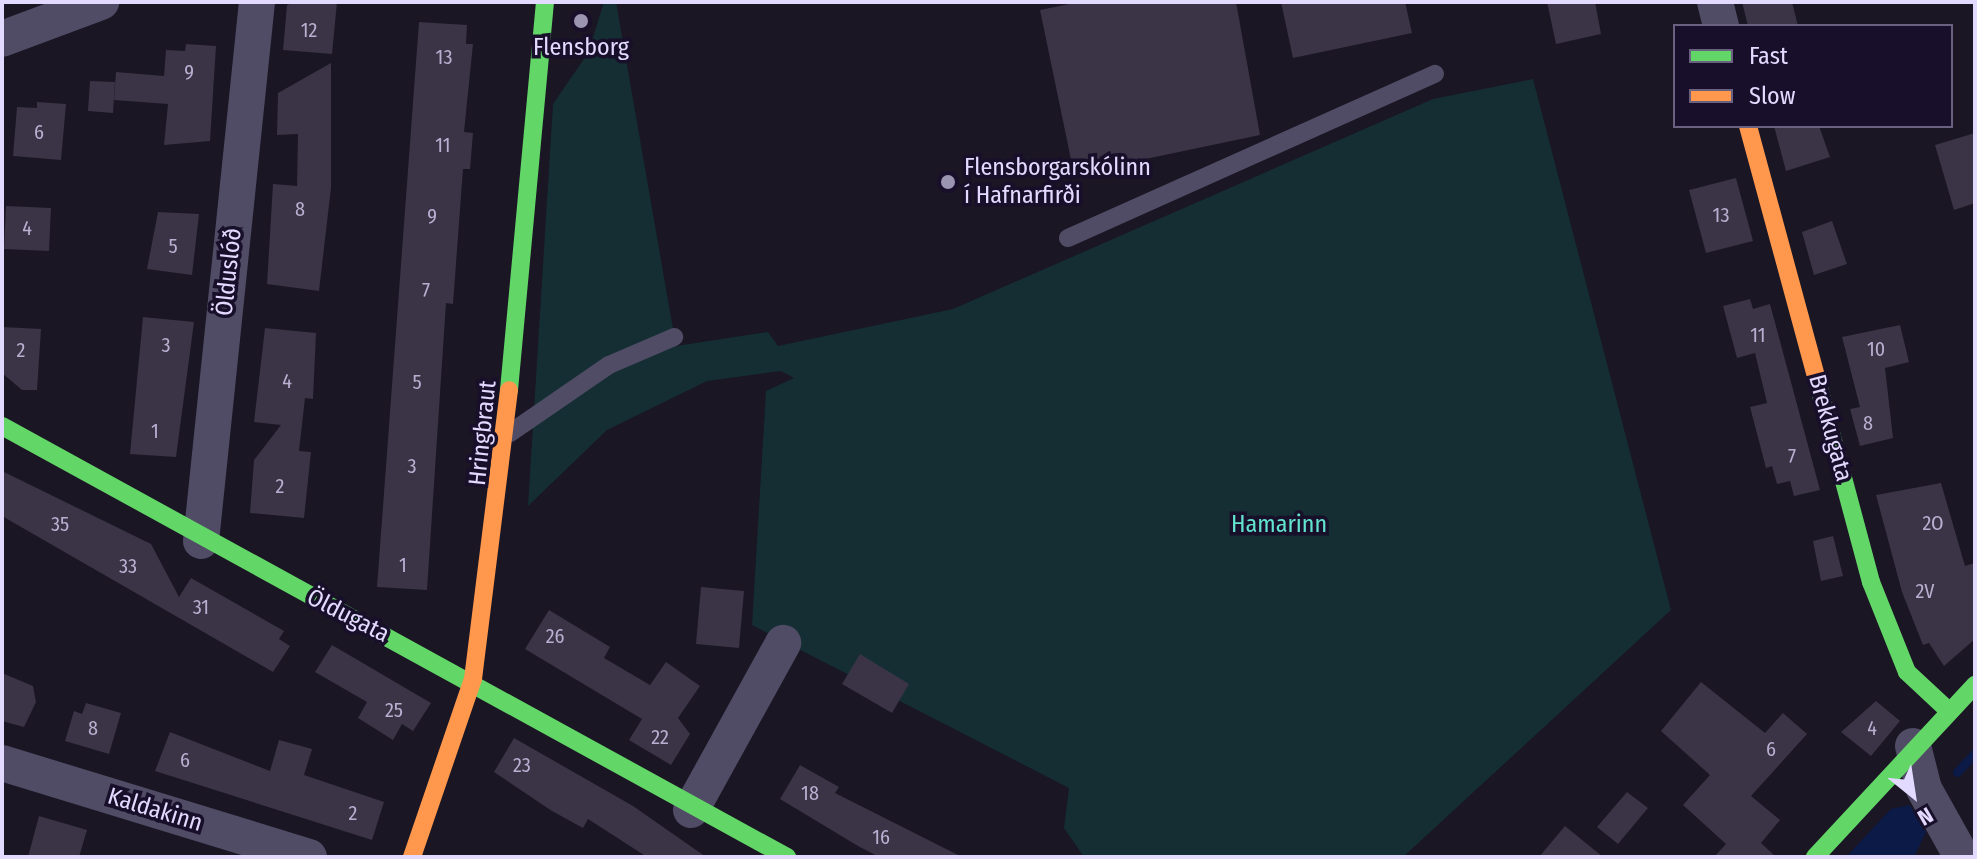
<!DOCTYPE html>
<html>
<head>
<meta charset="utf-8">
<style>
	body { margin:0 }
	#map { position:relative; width:1977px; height:859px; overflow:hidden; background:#1a1624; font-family:"Fira Sans Condensed",sans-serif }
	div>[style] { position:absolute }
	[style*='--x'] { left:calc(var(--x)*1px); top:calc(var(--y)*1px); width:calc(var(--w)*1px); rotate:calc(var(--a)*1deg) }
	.green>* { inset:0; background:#142e33 }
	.water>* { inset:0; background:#0b1a47 }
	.stream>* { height:9px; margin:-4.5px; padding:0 4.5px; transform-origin:4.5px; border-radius:4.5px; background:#0b1a47 }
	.building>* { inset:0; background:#3a3446 }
	.lane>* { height:18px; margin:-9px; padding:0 9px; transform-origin:9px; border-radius:9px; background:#504c65 }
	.street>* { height:36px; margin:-18px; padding:0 18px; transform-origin:18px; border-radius:18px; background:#504c65 }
	.fast>* { height:18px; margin:-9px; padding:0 9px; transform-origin:9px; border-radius:9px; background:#63d668 }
	.slow>* { height:18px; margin:-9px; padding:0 9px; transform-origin:9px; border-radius:9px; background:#ff974d }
	.dots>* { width:22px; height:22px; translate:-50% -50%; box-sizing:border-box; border:4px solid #18102a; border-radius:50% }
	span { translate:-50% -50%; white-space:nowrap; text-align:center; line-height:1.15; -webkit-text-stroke:7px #18102a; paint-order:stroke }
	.number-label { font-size:20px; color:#b8b0d1 }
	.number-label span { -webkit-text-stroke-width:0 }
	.poi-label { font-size:24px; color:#e2daff }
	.left { translate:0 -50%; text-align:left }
	.street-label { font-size:24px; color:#e2daff }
	.park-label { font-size:24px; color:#62e2d0 }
	.frame { position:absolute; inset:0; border:4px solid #e2daff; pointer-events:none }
	.legend { position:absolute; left:1673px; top:24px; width:280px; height:104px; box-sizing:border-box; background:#18102a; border:2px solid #69617f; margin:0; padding:10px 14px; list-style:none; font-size:24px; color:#e2daff }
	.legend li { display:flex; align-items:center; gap:16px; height:40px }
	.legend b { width:40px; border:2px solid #69617f }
	.north { position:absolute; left:1873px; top:755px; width:80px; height:80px; -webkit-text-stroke:6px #18102a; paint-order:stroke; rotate:150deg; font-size:22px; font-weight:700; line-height:32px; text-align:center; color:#e2daff }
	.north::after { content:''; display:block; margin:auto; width:28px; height:36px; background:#e2daff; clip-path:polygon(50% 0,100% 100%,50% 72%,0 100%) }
</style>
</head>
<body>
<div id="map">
	<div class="green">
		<div style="clip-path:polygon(604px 2px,616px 2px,676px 346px,768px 332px,778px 346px,953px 309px,1433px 99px,1533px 79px,1671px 610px,1403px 857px,1084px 857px,1064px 828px,1069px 788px,752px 625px,766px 391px,794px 378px,781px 371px,707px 381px,607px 430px,528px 506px,553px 104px,588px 53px)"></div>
	</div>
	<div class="water">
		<div style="clip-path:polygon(1910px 805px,1926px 832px,1914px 857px,1846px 857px,1891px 809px)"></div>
	</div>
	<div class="stream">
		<div style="--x:1957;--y:772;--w:26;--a:-47"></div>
	</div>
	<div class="building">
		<div style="clip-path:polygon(294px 2px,337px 2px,332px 54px,283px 50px,287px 5px)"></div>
		<div style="clip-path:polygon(1079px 2px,1236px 2px,1260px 135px,1074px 174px,1040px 10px)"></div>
		<div style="clip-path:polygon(1281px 2px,1405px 2px,1412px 33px,1293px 58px)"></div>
		<div style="clip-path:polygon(1547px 2px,1595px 2px,1601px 34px,1556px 44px)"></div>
		<div style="clip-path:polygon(1742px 2px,1792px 2px,1798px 26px,1748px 26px)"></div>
		<div style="clip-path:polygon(419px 22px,467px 25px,466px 44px,473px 44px,464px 132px,473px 133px,470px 169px,463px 169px,453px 304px,446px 303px,427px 590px,377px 587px)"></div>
		<div style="clip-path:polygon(186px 44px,216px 46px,210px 141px,164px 145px,168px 104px,114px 100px,116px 72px,164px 76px,166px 50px,185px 51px)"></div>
		<div style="clip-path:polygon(331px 63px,331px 188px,319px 291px,267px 284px,273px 184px,297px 186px,298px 134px,277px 135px,278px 93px)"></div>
		<div style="clip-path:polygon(90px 81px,115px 82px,113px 113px,88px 111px)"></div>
		<div style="clip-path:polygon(37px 102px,66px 104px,61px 160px,13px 156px,17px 107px,37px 108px)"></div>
		<div style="clip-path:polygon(1774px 126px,1819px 126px,1830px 157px,1786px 171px)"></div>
		<div style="clip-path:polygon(1975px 133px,1975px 203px,1954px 210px,1935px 145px)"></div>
		<div style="clip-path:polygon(1736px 178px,1753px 241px,1706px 253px,1689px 190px)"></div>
		<div style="clip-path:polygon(6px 206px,51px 208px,49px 251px,4px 249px)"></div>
		<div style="clip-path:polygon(158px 212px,199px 214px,192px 275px,147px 269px)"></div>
		<div style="clip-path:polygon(1832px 221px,1847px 264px,1814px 275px,1802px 232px)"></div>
		<div style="clip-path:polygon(1750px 299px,1753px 309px,1770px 304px,1820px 490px,1794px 496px,1790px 481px,1777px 484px,1772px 466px,1766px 468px,1750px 407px,1767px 403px,1755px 353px,1737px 358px,1723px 306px)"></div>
		<div style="clip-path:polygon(143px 317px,194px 322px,176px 457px,130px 454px)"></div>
		<div style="clip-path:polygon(1900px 325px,1909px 362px,1885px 368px,1893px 438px,1860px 446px,1850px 409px,1860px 407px,1842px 337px)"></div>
		<div style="clip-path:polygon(2px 327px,41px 329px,37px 390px,22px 390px,2px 373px)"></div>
		<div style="clip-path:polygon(265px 328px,316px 333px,313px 399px,305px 398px,299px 451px,311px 452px,304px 518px,250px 513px,254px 460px,281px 425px,254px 422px)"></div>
		<div style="clip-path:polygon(2px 471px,151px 544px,179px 597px,191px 578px,284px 631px,279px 639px,290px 646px,273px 672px,2px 516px)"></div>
		<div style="clip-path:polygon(1941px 483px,1965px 566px,1975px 563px,1975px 639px,1944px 666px,1929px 643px,1923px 645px,1902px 592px,1876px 495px)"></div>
		<div style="clip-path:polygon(1833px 536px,1843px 576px,1821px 581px,1813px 541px)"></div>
		<div style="clip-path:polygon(701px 587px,744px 591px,739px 648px,696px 644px)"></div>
		<div style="clip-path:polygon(549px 610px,610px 647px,604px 658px,650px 685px,666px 662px,700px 686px,678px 718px,690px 734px,671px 765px,629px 740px,642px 719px,525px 649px)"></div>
		<div style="clip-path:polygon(332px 645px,431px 703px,413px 731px,402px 724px,393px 740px,358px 718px,367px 702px,315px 672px)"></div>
		<div style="clip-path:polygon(860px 654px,909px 684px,892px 713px,842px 684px)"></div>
		<div style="clip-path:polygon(2px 673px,33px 686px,36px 702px,24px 727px,2px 721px)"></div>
		<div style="clip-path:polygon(1701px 682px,1765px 733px,1783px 713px,1807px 734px,1751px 796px,1780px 820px,1761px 843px,1776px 857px,1714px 857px,1726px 844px,1683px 805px,1710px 775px,1661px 731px)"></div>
		<div style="clip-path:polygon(1876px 701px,1900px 721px,1871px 756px,1841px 732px)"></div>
		<div style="clip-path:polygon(86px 703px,121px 713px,109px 754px,65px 741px,74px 711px,82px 714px)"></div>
		<div style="clip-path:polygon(170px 732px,270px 771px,279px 740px,312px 749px,304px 775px,384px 802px,372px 840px,155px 771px)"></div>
		<div style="clip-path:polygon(514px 738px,633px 806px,706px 857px,647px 857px,588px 819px,583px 828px,552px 811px,494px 772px)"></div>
		<div style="clip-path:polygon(800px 765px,839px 787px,835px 793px,962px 857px,879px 857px,858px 846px,780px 799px)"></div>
		<div style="clip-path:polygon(1627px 792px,1648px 808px,1618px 844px,1597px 827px)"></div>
		<div style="clip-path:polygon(39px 816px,87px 830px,79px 857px,28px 857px)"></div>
		<div style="clip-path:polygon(1565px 826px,1603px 857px,1539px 857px)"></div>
	</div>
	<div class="lane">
		<div style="--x:1068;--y:238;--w:402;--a:-24.1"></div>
		<div style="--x:510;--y:433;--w:120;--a:-34.5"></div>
		<div style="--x:609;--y:365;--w:71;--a:-23.3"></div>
	</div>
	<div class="street">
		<div style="--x:1715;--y:2;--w:25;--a:76"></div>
		<div style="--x:2;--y:39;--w:106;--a:-20.5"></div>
		<div style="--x:201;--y:541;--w:542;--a:-84.07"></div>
		<div style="--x:1913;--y:746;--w:44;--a:75.7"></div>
		<div style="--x:1924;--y:789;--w:78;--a:60.8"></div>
		<div style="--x:2;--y:763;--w:321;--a:17"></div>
		<div style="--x:691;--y:810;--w:191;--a:-61.1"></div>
	</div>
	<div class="fast">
		<div style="--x:1819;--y:388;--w:201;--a:75"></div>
		<div style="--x:1871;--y:582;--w:97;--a:68.2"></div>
		<div style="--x:1907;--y:672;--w:57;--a:42.9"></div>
		<div style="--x:509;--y:390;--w:390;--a:-84.7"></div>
		<div style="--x:2;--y:426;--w:896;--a:28.77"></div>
		<div style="--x:1815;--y:857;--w:235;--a:-47.1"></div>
	</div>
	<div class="slow">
		<div style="--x:1748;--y:126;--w:271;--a:74.8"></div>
		<div style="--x:412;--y:857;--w:188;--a:-71.1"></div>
		<div style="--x:473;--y:679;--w:291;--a:-82.9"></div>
	</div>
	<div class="dots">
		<div style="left:581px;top:21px;background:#9c95b2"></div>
		<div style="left:948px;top:182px;background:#9c95b2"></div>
	</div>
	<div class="number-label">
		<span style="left:309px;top:30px">12</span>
		<span style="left:444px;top:57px">13</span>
		<span style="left:189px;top:72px">9</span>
		<span style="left:39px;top:132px">6</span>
		<span style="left:443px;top:145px">11</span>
		<span style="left:300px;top:209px">8</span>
		<span style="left:1721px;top:215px">13</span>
		<span style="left:432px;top:216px">9</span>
		<span style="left:27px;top:228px">4</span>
		<span style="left:173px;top:246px">5</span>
		<span style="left:426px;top:290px">7</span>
		<span style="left:1758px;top:335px">11</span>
		<span style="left:166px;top:345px">3</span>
		<span style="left:1876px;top:349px">10</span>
		<span style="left:21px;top:350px">2</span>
		<span style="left:287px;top:381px">4</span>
		<span style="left:417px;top:382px">5</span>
		<span style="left:1868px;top:423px">8</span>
		<span style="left:155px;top:431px">1</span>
		<span style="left:1792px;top:456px">7</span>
		<span style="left:412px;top:466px">3</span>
		<span style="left:280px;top:486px">2</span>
		<span style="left:1933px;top:523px">2O</span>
		<span style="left:60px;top:524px">35</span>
		<span style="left:403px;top:565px">1</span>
		<span style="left:128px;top:566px">33</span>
		<span style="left:1925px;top:591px">2V</span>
		<span style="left:201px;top:607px">31</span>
		<span style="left:555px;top:636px">26</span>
		<span style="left:394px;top:710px">25</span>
		<span style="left:93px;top:728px">8</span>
		<span style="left:1872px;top:728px">4</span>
		<span style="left:660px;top:737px">22</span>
		<span style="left:1771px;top:749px">6</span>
		<span style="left:185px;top:760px">6</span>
		<span style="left:522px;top:765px">23</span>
		<span style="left:810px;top:793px">18</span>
		<span style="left:353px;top:813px">2</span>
		<span style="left:881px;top:837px">16</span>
	</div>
	<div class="poi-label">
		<span style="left:581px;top:48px">Flensborg</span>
		<span class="left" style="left:964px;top:182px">Flensborgarskólinn<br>í Hafnarfirði</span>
	</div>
	<div class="street-label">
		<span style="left:229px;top:272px;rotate:-84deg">Ölduslóð</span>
		<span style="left:1830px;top:428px;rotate:75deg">Brekkugata</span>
		<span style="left:483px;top:433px;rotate:-84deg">Hringbraut</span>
		<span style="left:348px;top:616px;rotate:27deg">Öldugata</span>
		<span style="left:155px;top:810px;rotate:17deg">Kaldakinn</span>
	</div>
	<div class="park-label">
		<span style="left:1279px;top:525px">Hamarinn</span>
	</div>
	<div class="frame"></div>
	<ul class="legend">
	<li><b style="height:10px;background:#63d668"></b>Fast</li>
	<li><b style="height:10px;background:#ff974d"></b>Slow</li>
	</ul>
	<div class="north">N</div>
</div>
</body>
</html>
